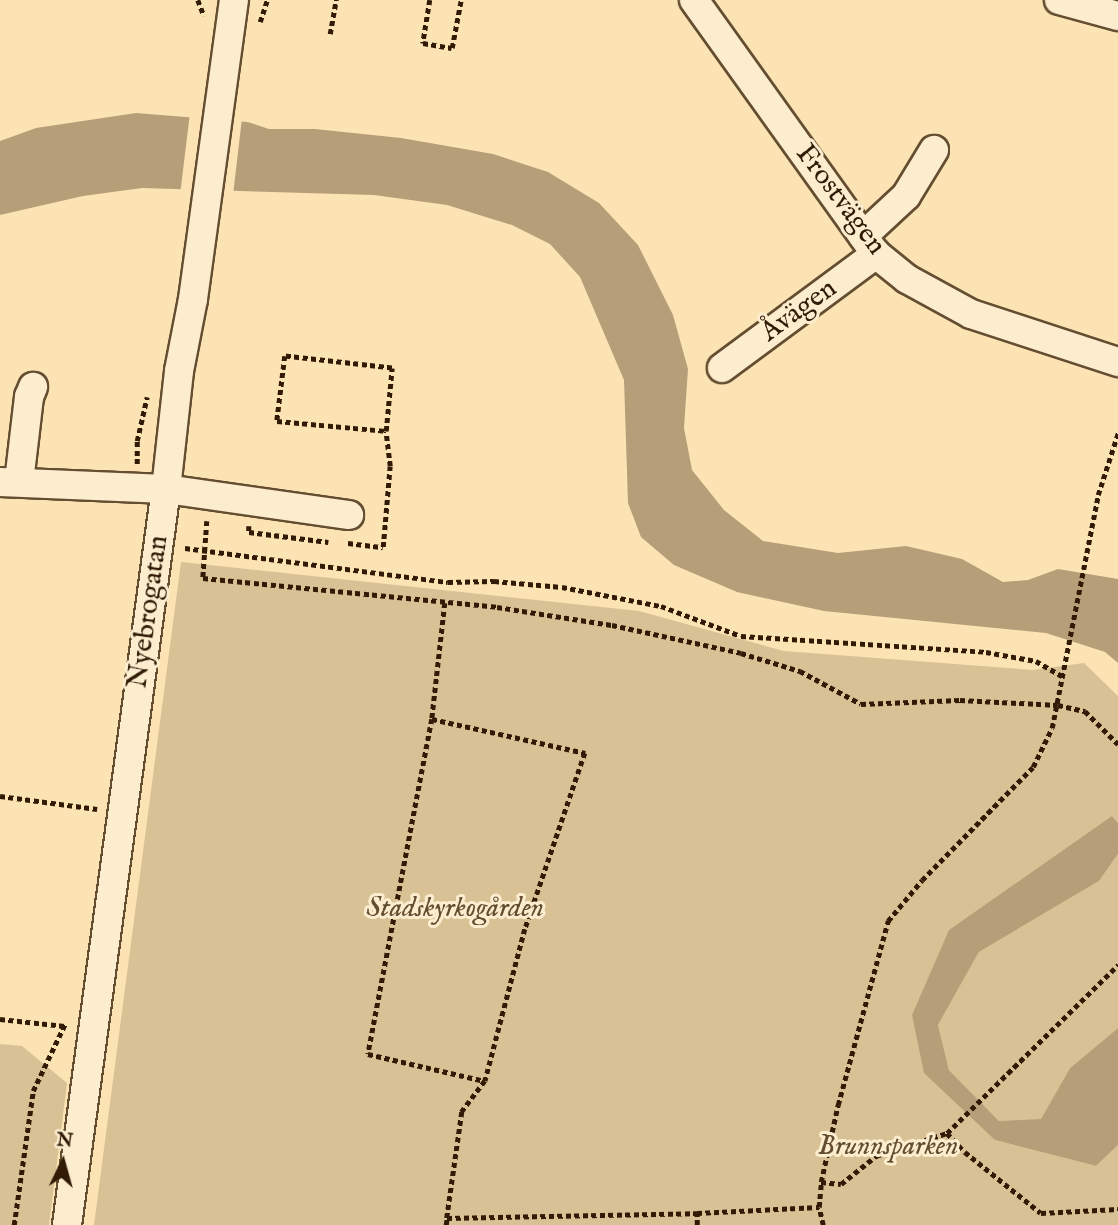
<!DOCTYPE html>
<html>
<head>
<meta charset="utf-8">
<style>
	body { margin:0 }
	#map { position:relative; width:1118px; height:1225px; overflow:hidden; background:#fbe3b3; font-family:"IM FELL English",serif }
	div>[style] { position:absolute }
	[style*='--x'] { left:calc(var(--x)*1px); top:calc(var(--y)*1px); width:calc(var(--w)*1px); rotate:calc(var(--a)*1deg) }
	.green>* { inset:0; background:#d9c196 }
	.water>* { inset:0; background:#b69f78 }
	.pier>* { inset:0; background:#fbe3b3 }
	.path>* { height:4.5px; margin-top:-2.25px; transform-origin:0; background:repeating-linear-gradient(90deg,#311b06 0 5px,transparent 0 8.5px) }
	.roads { filter:drop-shadow(2px 0 #644d31) drop-shadow(-2px 0 #644d31) drop-shadow(0 2px #644d31) drop-shadow(0 -2px #644d31) }
	.minor>* { height:28px; margin:-14px; padding:0 14px; transform-origin:14px; border-radius:14px; background:#fcedce }
	span { translate:-50% -50%; white-space:nowrap; text-align:center; line-height:1.15; -webkit-text-stroke:6px #fcedce; paint-order:stroke }
	.street-label { font-size:28px; color:#311b06 }
	.park-label { font-size:28px; color:#634d31; font-style:italic }
	.north { position:absolute; left:28px; top:1127px; width:70px; height:70px; -webkit-text-stroke:5px #fcedce; paint-order:stroke; rotate:5deg; font-size:19px; font-weight:700; line-height:28px; text-align:center; color:#311b06 }
	.north::after { content:''; display:block; margin:auto; width:24px; height:32px; background:#311b06; clip-path:polygon(50% 0,100% 100%,50% 72%,0 100%) }
</style>
</head>
<body>
<div id="map">
	<div class="green">
		<div style="clip-path:polygon(181px 562px,639px 611px,784px 651px,1033px 670px,1084px 663px,1118px 696px,1118px 823px,1112px 816px,912px 1015px,995px 1140px,1096px 1166px,1118px 1145px,1118px 1225px,94px 1225px)"></div>
		<div style="clip-path:polygon(1118px 854px,1118px 1028px,1070px 1068px,1041px 1120px,999px 1121px,949px 1070px,938px 1025px,979px 952px,1099px 881px)"></div>
		<div style="clip-path:polygon(0 1044px,22px 1046px,67px 1083px,49px 1225px,0 1225px)"></div>
	</div>
	<div class="water">
		<div style="clip-path:polygon(136px 113px,248px 122px,269px 129px,315px 129px,401px 138px,493px 154px,548px 172px,599px 203px,638px 245px,673px 315px,688px 369px,684px 428px,692px 470px,724px 510px,763px 541px,838px 553px,906px 546px,962px 559px,1003px 582px,1028px 580px,1058px 569px,1118px 579px,1118px 663px,1105px 652px,1046px 633px,824px 611px,737px 592px,674px 565px,641px 537px,628px 503px,624px 380px,580px 277px,550px 244px,512px 225px,447px 205px,374px 195px,142px 188px,83px 196px,0 215px,0 141px,36px 128px)"></div>
		<div style="clip-path:polygon(1112px 816px,1118px 823px,1118px 854px,1099px 881px,979px 952px,938px 1025px,949px 1070px,999px 1121px,1041px 1119px,1070px 1068px,1118px 1028px,1118px 1145px,1096px 1166px,995px 1140px,924px 1073px,912px 1015px,949px 930px)"></div>
	</div>
	<div class="pier">
		<div style="clip-path:polygon(190px 113px,242px 118px,233px 195px,180px 195px)"></div>
	</div>
	<div class="path">
		<div style="--x:198;--y:0;--w:17;--a:69"></div>
		<div style="--x:430;--y:0;--w:44;--a:99.2"></div>
		<div style="--x:423;--y:43;--w:29;--a:10"></div>
		<div style="--x:452;--y:48;--w:49;--a:-79.4"></div>
		<div style="--x:260;--y:22;--w:23;--a:-72"></div>
		<div style="--x:330;--y:34;--w:35;--a:-80"></div>
		<div style="--x:137;--y:464;--w:23;--a:-90"></div>
		<div style="--x:137;--y:441;--w:45;--a:-77.2"></div>
		<div style="--x:207;--y:521;--w:57;--a:94"></div>
		<div style="--x:203;--y:578;--w:295;--a:5.6"></div>
		<div style="--x:497;--y:607;--w:116;--a:8.9"></div>
		<div style="--x:612;--y:625;--w:132;--a:12.2"></div>
		<div style="--x:741;--y:653;--w:62;--a:17"></div>
		<div style="--x:800;--y:671;--w:69;--a:28.4"></div>
		<div style="--x:861;--y:704;--w:99;--a:-2.3"></div>
		<div style="--x:960;--y:700;--w:98;--a:2.9"></div>
		<div style="--x:1058;--y:705;--w:28;--a:13"></div>
		<div style="--x:1085;--y:711;--w:47;--a:45"></div>
		<div style="--x:249;--y:526;--w:6;--a:90"></div>
		<div style="--x:249;--y:532;--w:80;--a:7.2"></div>
		<div style="--x:348;--y:543;--w:35;--a:7"></div>
		<div style="--x:383;--y:547;--w:81;--a:-85.1"></div>
		<div style="--x:390;--y:466;--w:35;--a:-97"></div>
		<div style="--x:386;--y:431;--w:63;--a:-84.6"></div>
		<div style="--x:392;--y:368;--w:108;--a:-173.6"></div>
		<div style="--x:285;--y:356;--w:65;--a:97"></div>
		<div style="--x:277;--y:421;--w:109;--a:5.2"></div>
		<div style="--x:185;--y:548;--w:265;--a:7.4"></div>
		<div style="--x:448;--y:582;--w:46;--a:-1.2"></div>
		<div style="--x:494;--y:581;--w:68;--a:5"></div>
		<div style="--x:562;--y:587;--w:101;--a:10.9"></div>
		<div style="--x:661;--y:606;--w:85;--a:20.6"></div>
		<div style="--x:741;--y:636;--w:246;--a:3.7"></div>
		<div style="--x:986;--y:652;--w:51;--a:10.2"></div>
		<div style="--x:1036;--y:661;--w:30;--a:30"></div>
		<div style="--x:445;--y:603;--w:117;--a:96.4"></div>
		<div style="--x:432;--y:719;--w:341;--a:100.8"></div>
		<div style="--x:368;--y:1054;--w:120;--a:13"></div>
		<div style="--x:432;--y:719;--w:157;--a:12.5"></div>
		<div style="--x:585;--y:753;--w:186;--a:108.8"></div>
		<div style="--x:525;--y:929;--w:157;--a:104.7"></div>
		<div style="--x:485;--y:1081;--w:39;--a:127"></div>
		<div style="--x:462;--y:1112;--w:107;--a:98.1"></div>
		<div style="--x:0;--y:796;--w:98;--a:7.6"></div>
		<div style="--x:0;--y:1019;--w:65;--a:6.1"></div>
		<div style="--x:947;--y:1133;--w:26;--a:47"></div>
		<div style="--x:965;--y:1152;--w:97;--a:38.8"></div>
		<div style="--x:1041;--y:1213;--w:77;--a:-3"></div>
		<div style="--x:821;--y:1182;--w:20;--a:6"></div>
		<div style="--x:841;--y:1184;--w:45;--a:-38.7"></div>
		<div style="--x:876;--y:1156;--w:75;--a:-17.9"></div>
		<div style="--x:947;--y:1133;--w:240;--a:-44.5"></div>
		<div style="--x:14;--y:1225;--w:135;--a:-81.9"></div>
		<div style="--x:33;--y:1091;--w:74;--a:-64.5"></div>
		<div style="--x:446;--y:1225;--w:7;--a:-82"></div>
		<div style="--x:447;--y:1218;--w:250;--a:-1.1"></div>
		<div style="--x:697;--y:1213;--w:122;--a:-2.8"></div>
		<div style="--x:697;--y:1225;--w:12;--a:-90"></div>
		<div style="--x:823;--y:1225;--w:18;--a:-103"></div>
		<div style="--x:819;--y:1207;--w:25;--a:-85"></div>
		<div style="--x:821;--y:1182;--w:79;--a:-77.6"></div>
		<div style="--x:838;--y:1105;--w:191;--a:-74.8"></div>
		<div style="--x:888;--y:921;--w:53;--a:-50.3"></div>
		<div style="--x:922;--y:880;--w:158;--a:-45.5"></div>
		<div style="--x:1033;--y:767;--w:43;--a:-64"></div>
		<div style="--x:1052;--y:728;--w:237;--a:-78.8"></div>
		<div style="--x:1098;--y:495;--w:65;--a:-72.1"></div>
	</div>
	<div class="roads">
		<div class="minor">
			<div style="--x:694;--y:0;--w:312;--a:54.4"></div>
			<div style="--x:876;--y:254;--w:40;--a:39"></div>
			<div style="--x:907;--y:279;--w:73;--a:28.7"></div>
			<div style="--x:971;--y:314;--w:155;--a:18.1"></div>
			<div style="--x:1059;--y:0;--w:61;--a:15.2"></div>
			<div style="--x:863;--y:236;--w:59;--a:-42.9"></div>
			<div style="--x:906;--y:196;--w:54;--a:-58.7"></div>
			<div style="--x:722;--y:368;--w:192;--a:-36.5"></div>
			<div style="--x:0;--y:482;--w:166;--a:2.4"></div>
			<div style="--x:166;--y:489;--w:185;--a:8.1"></div>
			<div style="--x:19;--y:482;--w:86;--a:-83.3"></div>
			<div style="--x:29;--y:397;--w:11;--a:-68"></div>
			<div style="--x:67;--y:1225;--w:743;--a:-82.34"></div>
			<div style="--x:166;--y:489;--w:119;--a:-83.7"></div>
			<div style="--x:179;--y:371;--w:73;--a:-79"></div>
			<div style="--x:193;--y:299;--w:302;--a:-82.2"></div>
		</div>
	</div>
	<div class="street-label">
		<span style="left:840px;top:200px;rotate:53deg">Frostvägen</span>
		<span style="left:799px;top:311px;rotate:-36deg">Åvägen</span>
		<span style="left:149px;top:612px;rotate:-82deg">Nyebrogatan</span>
	</div>
	<div class="park-label">
		<span style="left:455px;top:909px">Stadskyrkogården</span>
		<span style="left:888px;top:1147px">Brunnsparken</span>
	</div>
	<div class="north">N</div>
</div>
</body>
</html>
